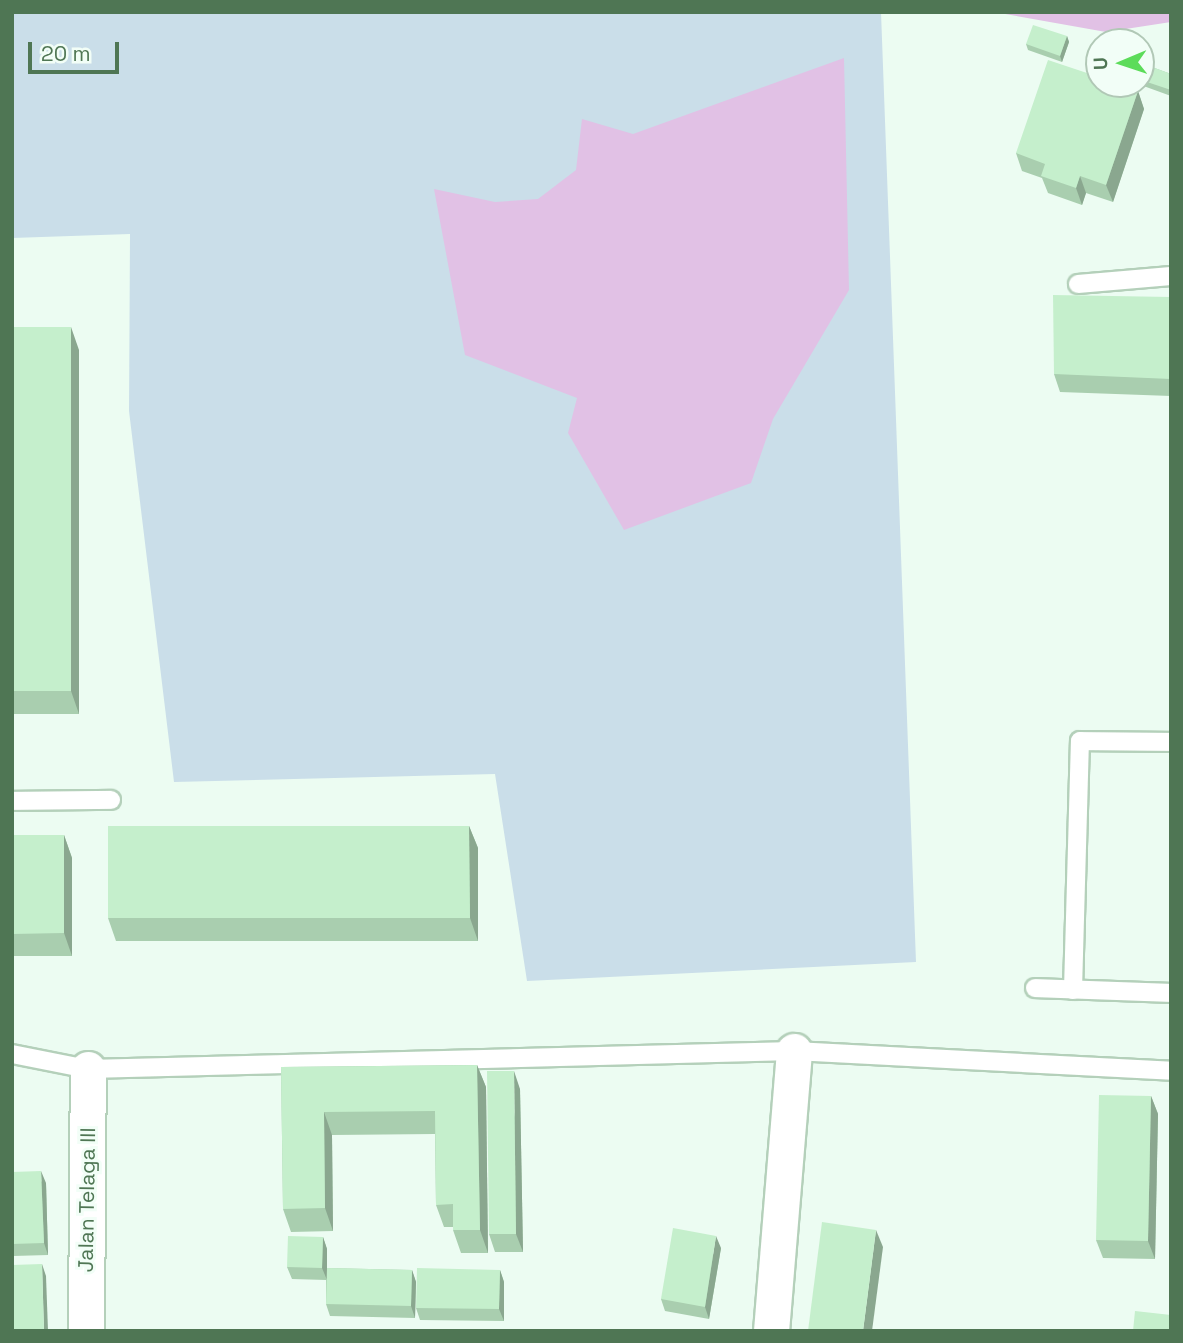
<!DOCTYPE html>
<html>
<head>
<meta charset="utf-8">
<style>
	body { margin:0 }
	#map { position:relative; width:1183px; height:1343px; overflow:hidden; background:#ecfcf2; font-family:"Space Grotesk",sans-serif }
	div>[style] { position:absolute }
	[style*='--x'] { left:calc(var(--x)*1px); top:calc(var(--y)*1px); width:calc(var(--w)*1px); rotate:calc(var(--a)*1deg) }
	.green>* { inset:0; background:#cadee9 }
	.water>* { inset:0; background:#e1c1e5 }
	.roads { filter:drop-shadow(2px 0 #b4d0ba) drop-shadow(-2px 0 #b4d0ba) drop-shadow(0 2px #b4d0ba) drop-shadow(0 -2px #b4d0ba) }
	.lane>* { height:18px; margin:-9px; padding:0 9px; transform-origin:9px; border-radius:9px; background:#fff }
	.street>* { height:35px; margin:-17.5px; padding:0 17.5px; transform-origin:17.5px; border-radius:17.5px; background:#fff }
	.wall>* { inset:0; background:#a9ceaf }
	.shaded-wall>* { inset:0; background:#8aa78f }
	.building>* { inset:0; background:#c5efcc }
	span { translate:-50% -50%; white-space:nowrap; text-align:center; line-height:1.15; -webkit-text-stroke:6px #f2fef7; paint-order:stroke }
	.street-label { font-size:21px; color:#4f7654 }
	.frame { position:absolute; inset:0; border:14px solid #4f7654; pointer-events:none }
	.north { position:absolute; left:1085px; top:28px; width:70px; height:70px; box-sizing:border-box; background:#f2fef7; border:2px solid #b1c8b6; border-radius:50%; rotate:268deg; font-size:19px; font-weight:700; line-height:28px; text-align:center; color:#4f7654 }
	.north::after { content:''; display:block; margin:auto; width:24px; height:32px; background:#5cdc5a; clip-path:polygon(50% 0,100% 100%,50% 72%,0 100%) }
	.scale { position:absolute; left:28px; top:42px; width:91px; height:32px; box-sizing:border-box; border:4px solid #4f7654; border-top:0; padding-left:9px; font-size:21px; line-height:24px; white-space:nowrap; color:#4f7654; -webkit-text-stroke:5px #f2fef7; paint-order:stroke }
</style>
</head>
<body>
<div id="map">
	<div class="green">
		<div style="clip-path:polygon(12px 12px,881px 12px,916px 962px,527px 981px,495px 774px,174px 782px,129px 411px,130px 234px,12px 238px)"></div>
	</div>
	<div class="water">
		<div style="clip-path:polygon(994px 12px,1171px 12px,1171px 22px,1106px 32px)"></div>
		<div style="clip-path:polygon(844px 58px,849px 290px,773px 419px,751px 483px,624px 530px,568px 433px,577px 398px,465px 355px,434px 189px,495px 202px,538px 199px,576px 170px,582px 119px,633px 134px)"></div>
	</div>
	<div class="roads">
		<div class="lane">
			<div style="--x:1078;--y:284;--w:93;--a:-4.9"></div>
			<div style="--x:12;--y:801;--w:99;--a:-0.6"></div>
			<div style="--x:1035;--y:988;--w:136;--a:2.1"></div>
			<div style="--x:1073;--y:990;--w:249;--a:-88.4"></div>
			<div style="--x:1080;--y:741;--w:91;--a:0.6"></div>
			<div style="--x:12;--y:1054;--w:77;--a:11.2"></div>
			<div style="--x:88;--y:1069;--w:706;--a:-1.46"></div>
			<div style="--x:794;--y:1051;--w:378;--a:3"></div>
		</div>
		<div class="street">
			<div style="--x:86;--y:1331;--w:262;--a:-89.6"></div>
			<div style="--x:771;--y:1331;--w:281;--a:-85.3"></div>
		</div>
	</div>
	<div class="wall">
		<div style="clip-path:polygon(1067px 36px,1069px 42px,1062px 62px,1028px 50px,1026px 44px)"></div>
		<div style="clip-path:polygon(1141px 63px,1171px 74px,1171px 96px,1138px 84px,1141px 84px)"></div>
		<div style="clip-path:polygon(1138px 91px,1144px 109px,1113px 202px,1086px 193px,1082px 205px,1048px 193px,1042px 178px,1022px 171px,1016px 153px)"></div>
		<div style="clip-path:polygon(1171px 297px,1171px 396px,1060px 392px,1054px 374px)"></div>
		<div style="clip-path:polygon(12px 327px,79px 350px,79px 714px,12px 714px)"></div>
		<div style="clip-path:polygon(469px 826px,478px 848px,478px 941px,116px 941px,108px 918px)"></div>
		<div style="clip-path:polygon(12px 835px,64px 835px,72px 858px,72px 956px,12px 956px)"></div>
		<div style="clip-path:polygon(477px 1065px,486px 1087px,488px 1253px,461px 1253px,453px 1230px,453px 1227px,444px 1227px,436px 1205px,435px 1134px,332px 1135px,333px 1231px,291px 1232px,283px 1209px,281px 1067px)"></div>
		<div style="clip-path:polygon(520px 1089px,523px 1252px,495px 1252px,489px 1234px)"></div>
		<div style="clip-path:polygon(1151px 1096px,1158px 1114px,1155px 1259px,1103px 1258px,1096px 1240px)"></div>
		<div style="clip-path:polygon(12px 1172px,46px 1183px,48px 1255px,13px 1256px)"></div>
		<div style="clip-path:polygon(323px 1237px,327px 1249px,327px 1268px,412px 1270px,416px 1282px,415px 1318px,330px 1316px,326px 1304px,326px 1280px,292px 1279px,287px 1267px)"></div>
		<div style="clip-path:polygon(721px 1248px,709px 1319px,665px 1311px,661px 1299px)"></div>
		<div style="clip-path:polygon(500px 1270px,504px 1282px,504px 1321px,420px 1320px,416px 1308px)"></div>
	</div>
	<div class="shaded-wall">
		<div style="clip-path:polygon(1067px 36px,1069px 42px,1062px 62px,1060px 56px)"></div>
		<div style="clip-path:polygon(1138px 91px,1144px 109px,1113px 202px,1106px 185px)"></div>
		<div style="clip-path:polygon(1080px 176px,1086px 193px,1082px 205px,1076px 188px)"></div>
		<div style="clip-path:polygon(71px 327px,79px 350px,79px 714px,71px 691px)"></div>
		<div style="clip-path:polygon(469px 826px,478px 848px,478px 941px,470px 918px)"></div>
		<div style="clip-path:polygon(64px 835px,72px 858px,72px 956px,64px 933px)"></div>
		<div style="clip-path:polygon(477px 1065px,486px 1087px,488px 1253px,480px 1230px)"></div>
		<div style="clip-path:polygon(514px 1071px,520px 1089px,523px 1252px,516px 1234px)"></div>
		<div style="clip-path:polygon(1151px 1096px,1158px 1114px,1155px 1259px,1148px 1241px)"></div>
		<div style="clip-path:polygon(324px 1112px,332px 1135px,333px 1231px,325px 1208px)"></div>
		<div style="clip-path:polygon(41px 1171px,46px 1183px,48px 1255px,44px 1243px)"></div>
		<div style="clip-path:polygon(876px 1230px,883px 1247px,872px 1331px,863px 1331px)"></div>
		<div style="clip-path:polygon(716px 1236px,721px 1248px,709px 1319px,705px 1307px)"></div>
		<div style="clip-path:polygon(323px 1237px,327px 1249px,327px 1280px,322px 1268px)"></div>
		<div style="clip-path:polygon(42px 1264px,46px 1276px,48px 1331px,44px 1331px)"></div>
		<div style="clip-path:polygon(412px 1270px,416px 1282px,415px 1318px,411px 1306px)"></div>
		<div style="clip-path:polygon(500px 1270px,504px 1282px,504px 1321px,499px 1309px)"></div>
	</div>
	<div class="building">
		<div style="clip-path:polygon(1033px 25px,1067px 36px,1060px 56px,1026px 44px)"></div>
		<div style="clip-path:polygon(1048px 60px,1099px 77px,1099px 84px,1118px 84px,1138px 91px,1106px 185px,1080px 176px,1076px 188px,1041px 176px,1045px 164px,1016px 153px)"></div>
		<div style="clip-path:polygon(1141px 63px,1171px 74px,1171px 90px,1141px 80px)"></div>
		<div style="clip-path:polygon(1053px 295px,1171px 297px,1171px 379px,1054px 374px)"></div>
		<div style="clip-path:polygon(12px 327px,71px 327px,71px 691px,12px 691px)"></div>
		<div style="clip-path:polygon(108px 826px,469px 826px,470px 918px,108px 918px)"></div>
		<div style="clip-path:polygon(12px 835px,64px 835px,64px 933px,12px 934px)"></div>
		<div style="clip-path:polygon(477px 1065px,480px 1230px,453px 1230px,453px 1204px,436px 1205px,435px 1111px,324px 1112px,325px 1208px,283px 1209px,281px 1067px)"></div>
		<div style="clip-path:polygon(487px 1071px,514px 1071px,516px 1234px,489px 1234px)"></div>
		<div style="clip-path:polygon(1099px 1095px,1151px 1096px,1148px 1241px,1096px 1240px)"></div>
		<div style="clip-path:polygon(41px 1171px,44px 1243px,12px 1244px,12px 1172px)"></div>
		<div style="clip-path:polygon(822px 1222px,876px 1230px,863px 1331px,808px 1331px)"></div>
		<div style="clip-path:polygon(673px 1228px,716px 1236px,705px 1307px,661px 1299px)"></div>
		<div style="clip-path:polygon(288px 1236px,323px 1237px,322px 1268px,287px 1267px)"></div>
		<div style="clip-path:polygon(42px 1264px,44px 1331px,12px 1331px,12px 1265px)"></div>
		<div style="clip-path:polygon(327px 1268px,412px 1270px,411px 1306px,326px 1304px)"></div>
		<div style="clip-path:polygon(417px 1268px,500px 1270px,499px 1309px,416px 1308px)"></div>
		<div style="clip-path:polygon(1135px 1311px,1171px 1315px,1171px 1331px,1133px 1331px)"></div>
	</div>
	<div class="street-label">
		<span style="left:87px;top:1200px;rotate:-89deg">Jalan Telaga III</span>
	</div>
	<div class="frame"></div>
	<div class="north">U</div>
	<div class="scale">20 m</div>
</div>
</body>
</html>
